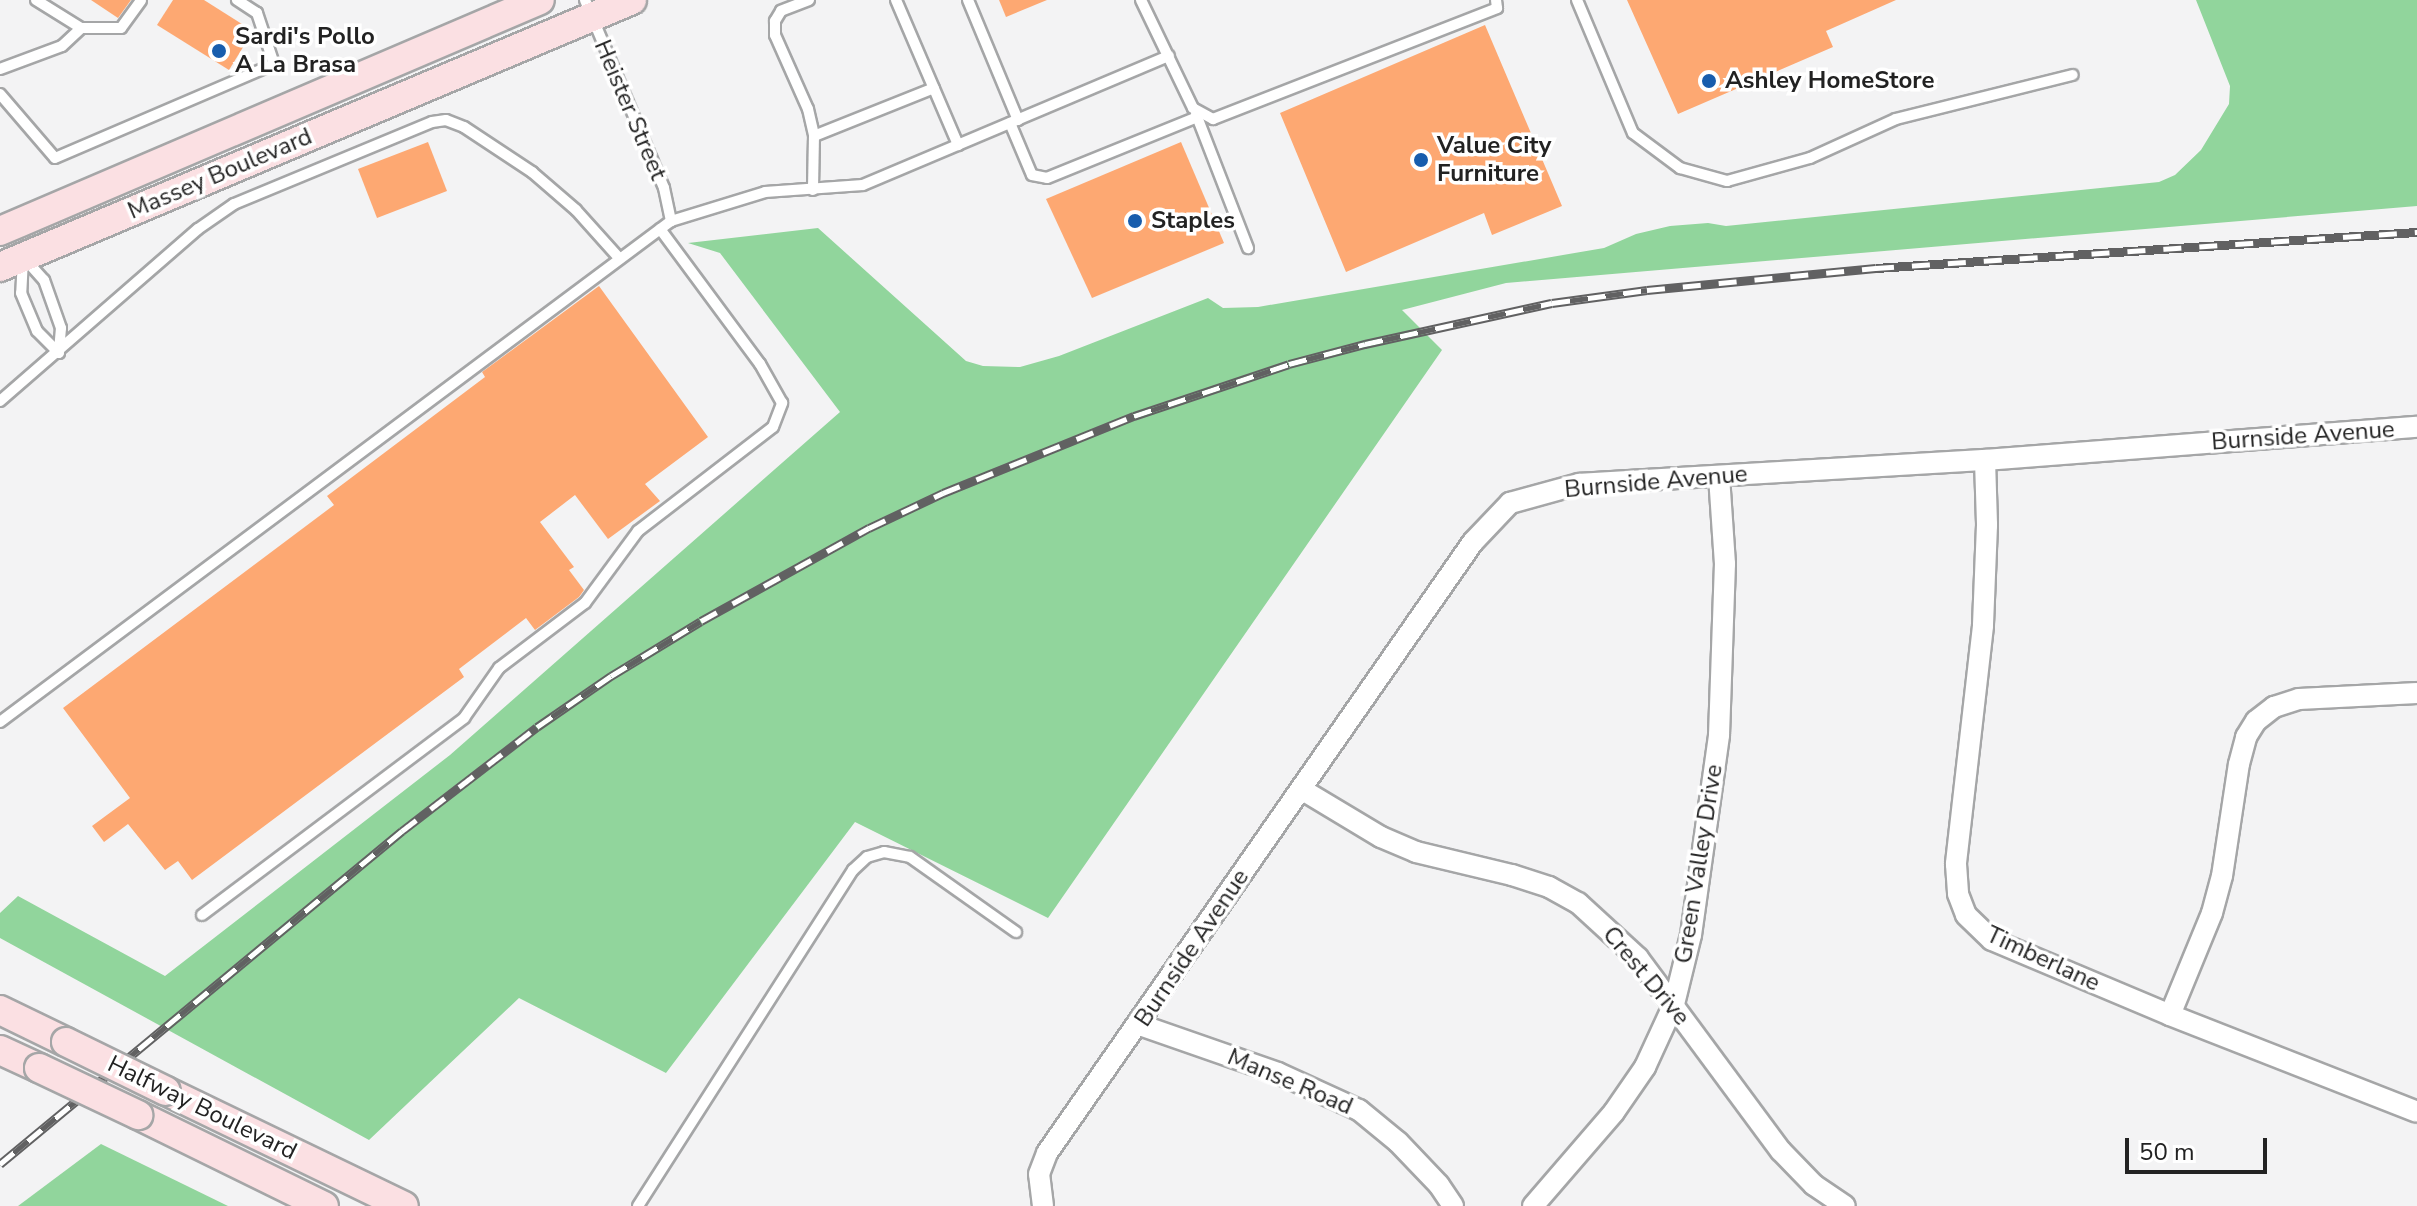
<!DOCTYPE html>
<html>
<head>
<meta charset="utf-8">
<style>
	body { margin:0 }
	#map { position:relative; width:2417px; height:1206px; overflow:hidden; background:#f3f3f4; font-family:"Nunito Sans",sans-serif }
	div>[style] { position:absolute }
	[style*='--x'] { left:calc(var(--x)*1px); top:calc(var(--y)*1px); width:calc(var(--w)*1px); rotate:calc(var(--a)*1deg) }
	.green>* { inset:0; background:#91d59c }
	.building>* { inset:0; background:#fda872 }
	.roads { filter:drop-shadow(2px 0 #a5a6a7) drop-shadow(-2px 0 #a5a6a7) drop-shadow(0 2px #a5a6a7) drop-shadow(0 -2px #a5a6a7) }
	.lane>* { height:10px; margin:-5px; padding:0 5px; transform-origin:5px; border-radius:5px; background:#fff }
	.street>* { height:20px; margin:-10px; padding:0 10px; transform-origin:10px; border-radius:10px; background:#fff }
	.secondary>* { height:28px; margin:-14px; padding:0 14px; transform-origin:14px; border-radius:14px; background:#fbe0e3 }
	.rail>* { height:9px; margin-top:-4.5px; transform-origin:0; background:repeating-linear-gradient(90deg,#fff 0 18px,#616162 0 36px); box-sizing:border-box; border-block:2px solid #616162 }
	.bridges { filter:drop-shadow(2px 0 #a5a6a7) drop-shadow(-2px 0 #a5a6a7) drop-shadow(0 2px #a5a6a7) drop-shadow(0 -2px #a5a6a7) }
	.secondary-bridge>* { height:28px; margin:-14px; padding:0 14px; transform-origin:14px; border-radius:14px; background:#fbe0e3 }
	.dots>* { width:22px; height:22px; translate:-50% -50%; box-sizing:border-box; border:4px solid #fff; border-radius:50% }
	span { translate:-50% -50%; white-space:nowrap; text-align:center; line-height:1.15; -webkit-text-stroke:7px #fff; paint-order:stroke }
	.poi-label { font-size:24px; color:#222; font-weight:700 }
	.left { translate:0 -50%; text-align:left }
	.street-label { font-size:24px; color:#222 }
	.scale { position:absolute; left:2125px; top:1138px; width:142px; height:36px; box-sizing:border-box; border:4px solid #222; border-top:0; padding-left:10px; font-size:24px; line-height:28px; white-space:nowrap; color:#222; -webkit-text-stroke:6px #fff; paint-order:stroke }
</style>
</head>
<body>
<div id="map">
	<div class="green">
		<div style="clip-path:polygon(2196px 0,2417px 0,2417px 206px,1506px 283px,1402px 310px,1442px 350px,1048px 918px,855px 822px,666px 1073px,519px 998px,369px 1140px,0 938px,0 913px,18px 896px,165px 976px,450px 755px,840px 412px,720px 253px,688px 243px,818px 228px,966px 361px,983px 366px,1020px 367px,1059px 356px,1208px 298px,1223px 308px,1258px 307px,1604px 248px,1636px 234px,1670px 226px,1708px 223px,1726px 226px,2159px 182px,2175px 175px,2201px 150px,2229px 104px,2230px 86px)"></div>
		<div style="clip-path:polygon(101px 1144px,228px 1206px,18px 1206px)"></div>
	</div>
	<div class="building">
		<div style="clip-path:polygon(91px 0,131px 0,118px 18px)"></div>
		<div style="clip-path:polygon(173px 0,204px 0,253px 31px,229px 70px,157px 25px)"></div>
		<div style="clip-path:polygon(999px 0,1047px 0,1006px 17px)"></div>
		<div style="clip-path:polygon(1627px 0,1896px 0,1826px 31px,1833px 47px,1678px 114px)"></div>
		<div style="clip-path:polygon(1485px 25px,1562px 206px,1492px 235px,1484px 213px,1346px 272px,1280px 113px)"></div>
		<div style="clip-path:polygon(428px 142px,447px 191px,377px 218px,358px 169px)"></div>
		<div style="clip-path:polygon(1181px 142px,1224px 243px,1092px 298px,1046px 199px)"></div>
		<div style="clip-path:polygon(599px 286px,708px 437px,645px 484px,660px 501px,608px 539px,575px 495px,540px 522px,574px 567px,569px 570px,584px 590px,579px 597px,535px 630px,526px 618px,459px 669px,464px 677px,192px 880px,178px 861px,165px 870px,128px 824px,104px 842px,92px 826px,130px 798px,63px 708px,334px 505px,327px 496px,485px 377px,482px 372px)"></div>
	</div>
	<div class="roads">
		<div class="lane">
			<div style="--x:585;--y:0;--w:204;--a:67.2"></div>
			<div style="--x:664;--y:188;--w:34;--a:78"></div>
			<div style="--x:809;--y:0;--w:30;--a:159"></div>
			<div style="--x:781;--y:11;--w:12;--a:121"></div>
			<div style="--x:775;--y:21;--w:14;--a:90"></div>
			<div style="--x:775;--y:35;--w:81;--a:66"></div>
			<div style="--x:808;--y:109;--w:28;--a:77"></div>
			<div style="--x:814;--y:136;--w:54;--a:91.1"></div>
			<div style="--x:896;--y:0;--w:158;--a:66.8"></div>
			<div style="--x:968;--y:0;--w:130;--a:67.4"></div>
			<div style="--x:1141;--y:0;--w:120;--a:64.3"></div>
			<div style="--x:1193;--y:108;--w:23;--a:29"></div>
			<div style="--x:1213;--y:119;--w:305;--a:-21.3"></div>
			<div style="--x:1497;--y:8;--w:8;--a:-97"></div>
			<div style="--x:1577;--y:0;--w:144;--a:67.2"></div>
			<div style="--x:1633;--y:133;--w:59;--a:36.7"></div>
			<div style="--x:1680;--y:168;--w:49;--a:15.5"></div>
			<div style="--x:1727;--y:181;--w:86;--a:-15.5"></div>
			<div style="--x:1810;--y:158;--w:94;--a:-24.4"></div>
			<div style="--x:1896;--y:119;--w:182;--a:-14"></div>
			<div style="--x:81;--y:28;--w:40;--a:0"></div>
			<div style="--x:121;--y:28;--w:34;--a:-54"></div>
			<div style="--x:0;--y:69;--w:66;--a:-20.4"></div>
			<div style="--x:62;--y:46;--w:26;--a:-43"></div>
			<div style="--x:81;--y:28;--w:53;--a:-148.1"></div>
			<div style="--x:0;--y:94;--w:84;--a:49.3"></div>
			<div style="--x:55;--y:158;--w:238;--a:-23.2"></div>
			<div style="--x:274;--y:64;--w:54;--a:-108.4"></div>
			<div style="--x:257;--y:13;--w:24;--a:-147"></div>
			<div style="--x:1196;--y:114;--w:144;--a:68.8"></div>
			<div style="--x:1010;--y:123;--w:56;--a:67.1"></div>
			<div style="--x:1032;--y:175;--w:15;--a:11"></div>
			<div style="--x:1047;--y:178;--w:162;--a:-22.1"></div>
			<div style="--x:814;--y:136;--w:129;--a:-21.8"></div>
			<div style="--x:24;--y:258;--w:30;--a:48"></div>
			<div style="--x:44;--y:280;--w:51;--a:70.5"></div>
			<div style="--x:61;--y:328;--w:25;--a:95"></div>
			<div style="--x:23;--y:259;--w:34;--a:93"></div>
			<div style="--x:21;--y:293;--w:41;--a:67.2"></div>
			<div style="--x:37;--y:331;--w:31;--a:45"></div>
			<div style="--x:0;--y:401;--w:262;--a:-41"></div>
			<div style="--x:198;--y:229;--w:44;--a:-34.8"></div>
			<div style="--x:234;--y:204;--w:214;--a:-22.5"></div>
			<div style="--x:432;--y:122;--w:14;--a:-8"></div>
			<div style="--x:446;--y:120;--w:19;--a:21"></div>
			<div style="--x:464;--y:127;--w:82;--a:33.5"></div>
			<div style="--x:532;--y:172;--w:58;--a:40.8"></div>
			<div style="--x:576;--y:210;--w:64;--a:48.1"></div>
			<div style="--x:0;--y:722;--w:837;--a:-36.75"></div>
			<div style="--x:671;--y:221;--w:98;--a:-17.1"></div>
			<div style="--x:765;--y:192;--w:98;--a:-4.1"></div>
			<div style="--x:863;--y:185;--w:332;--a:-22.9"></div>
			<div style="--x:202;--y:915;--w:328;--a:-36.9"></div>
			<div style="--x:464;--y:718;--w:61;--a:-55"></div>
			<div style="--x:499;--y:668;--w:108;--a:-37.1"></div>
			<div style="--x:585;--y:603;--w:89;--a:-53.6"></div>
			<div style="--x:638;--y:531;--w:170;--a:-37.6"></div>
			<div style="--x:773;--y:427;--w:26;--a:-69"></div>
			<div style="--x:782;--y:403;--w:45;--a:-119.4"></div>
			<div style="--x:760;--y:364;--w:168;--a:-126.5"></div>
			<div style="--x:638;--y:1206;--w:399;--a:-57.4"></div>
			<div style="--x:853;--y:870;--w:19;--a:-43"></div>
			<div style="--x:867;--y:857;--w:18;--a:-16"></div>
			<div style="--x:884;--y:852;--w:26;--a:11"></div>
			<div style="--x:910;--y:857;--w:130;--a:35.3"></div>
		</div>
		<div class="street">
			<div style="--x:1985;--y:460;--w:65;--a:88.2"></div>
			<div style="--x:1987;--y:525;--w:101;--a:92.3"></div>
			<div style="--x:1983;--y:626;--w:240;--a:96.5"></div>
			<div style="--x:1956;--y:864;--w:30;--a:86"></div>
			<div style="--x:1958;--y:894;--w:22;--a:69"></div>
			<div style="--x:1966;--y:915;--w:36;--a:44"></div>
			<div style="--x:1992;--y:940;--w:193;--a:22.8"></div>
			<div style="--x:2170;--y:1015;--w:265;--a:21.4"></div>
			<div style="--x:1301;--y:789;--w:93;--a:31"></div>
			<div style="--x:1381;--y:837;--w:38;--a:23"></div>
			<div style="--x:1416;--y:852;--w:99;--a:13.5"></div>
			<div style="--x:1512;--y:875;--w:39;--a:18"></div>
			<div style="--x:1549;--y:887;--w:33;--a:29"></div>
			<div style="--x:1578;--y:903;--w:81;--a:42.5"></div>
			<div style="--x:1638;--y:958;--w:240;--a:53.5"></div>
			<div style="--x:1781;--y:1151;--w:47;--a:45.9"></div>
			<div style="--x:1814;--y:1185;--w:37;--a:34"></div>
			<div style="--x:2170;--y:1015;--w:110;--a:-67.6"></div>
			<div style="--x:2212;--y:913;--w:38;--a:-75"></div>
			<div style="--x:2222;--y:876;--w:113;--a:-81.4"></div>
			<div style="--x:2239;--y:764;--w:28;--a:-75"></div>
			<div style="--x:2246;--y:737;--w:19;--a:-58"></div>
			<div style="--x:2256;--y:721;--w:23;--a:-38"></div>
			<div style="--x:2274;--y:707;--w:26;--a:-18"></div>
			<div style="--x:2299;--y:699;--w:118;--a:-2.9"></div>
			<div style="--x:1140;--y:1025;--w:146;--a:19.2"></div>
			<div style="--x:1278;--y:1073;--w:89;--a:24.6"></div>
			<div style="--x:1359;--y:1110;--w:50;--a:39.4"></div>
			<div style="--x:1398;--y:1142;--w:59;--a:46.4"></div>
			<div style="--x:1439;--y:1185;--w:25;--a:56"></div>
			<div style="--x:1043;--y:1206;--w:32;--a:-97"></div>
			<div style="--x:1039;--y:1174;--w:22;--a:-69"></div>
			<div style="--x:1047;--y:1153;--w:745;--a:-55.12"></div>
			<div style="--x:1473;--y:542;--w:54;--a:-46.5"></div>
			<div style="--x:1510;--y:503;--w:72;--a:-15.4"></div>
			<div style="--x:1579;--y:484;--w:407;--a:-3.4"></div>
			<div style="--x:1985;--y:460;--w:433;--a:-4.4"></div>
			<div style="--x:1533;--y:1206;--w:124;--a:-49.2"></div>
			<div style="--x:1614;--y:1112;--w:55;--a:-55.4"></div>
			<div style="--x:1645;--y:1067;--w:69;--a:-65.3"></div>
			<div style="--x:1674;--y:1004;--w:71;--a:-76.2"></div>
			<div style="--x:1691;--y:935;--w:202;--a:-82"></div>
			<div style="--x:1719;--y:735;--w:171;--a:-88"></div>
			<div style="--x:1725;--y:564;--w:88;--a:-93.9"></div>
		</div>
		<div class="secondary">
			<div style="--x:0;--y:231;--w:587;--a:-23.16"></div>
			<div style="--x:0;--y:267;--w:686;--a:-22.9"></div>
			<div style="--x:0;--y:1010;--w:73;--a:25.9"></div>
			<div style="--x:0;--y:1050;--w:43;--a:24.8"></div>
			<div style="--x:166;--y:1091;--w:264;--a:25.8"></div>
			<div style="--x:138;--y:1115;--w:207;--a:26.1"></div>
		</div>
	</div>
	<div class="rail">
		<div style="--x:0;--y:1164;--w:522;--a:-39.64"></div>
		<div style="--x:402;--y:831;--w:170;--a:-37.6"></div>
		<div style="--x:537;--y:727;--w:90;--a:-34.6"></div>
		<div style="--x:611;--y:676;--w:105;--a:-31.4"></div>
		<div style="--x:701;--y:621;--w:192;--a:-29"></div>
		<div style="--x:869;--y:528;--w:82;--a:-25.3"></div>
		<div style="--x:943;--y:493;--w:206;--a:-22"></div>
		<div style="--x:1134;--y:416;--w:163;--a:-18.5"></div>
		<div style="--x:1289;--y:364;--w:79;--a:-14.7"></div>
		<div style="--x:1365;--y:344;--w:191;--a:-12.4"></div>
		<div style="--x:1552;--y:303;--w:96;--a:-7.8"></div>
		<div style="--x:1647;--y:290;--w:230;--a:-5.5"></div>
		<div style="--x:1876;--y:268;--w:542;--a:-3.81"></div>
	</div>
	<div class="bridges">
		<div class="secondary-bridge">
			<div style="--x:66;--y:1042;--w:111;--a:26.1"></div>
			<div style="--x:39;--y:1068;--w:110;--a:25.4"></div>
		</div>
	</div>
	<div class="dots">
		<div style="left:219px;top:51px;background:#185dad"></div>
		<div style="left:1709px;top:81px;background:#185dad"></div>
		<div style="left:1421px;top:160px;background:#185dad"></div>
		<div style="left:1135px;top:221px;background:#185dad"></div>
	</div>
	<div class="poi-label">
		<span class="left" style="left:235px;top:51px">Sardi's Pollo<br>A La Brasa</span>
		<span class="left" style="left:1725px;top:81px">Ashley HomeStore</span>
		<span class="left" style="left:1437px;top:160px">Value City<br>Furniture</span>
		<span class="left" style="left:1151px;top:221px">Staples</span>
	</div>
	<div class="street-label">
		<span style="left:630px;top:110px;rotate:67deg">Heister Street</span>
		<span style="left:220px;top:174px;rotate:-23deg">Massey Boulevard</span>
		<span style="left:2303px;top:436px;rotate:-4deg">Burnside Avenue</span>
		<span style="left:1656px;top:482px;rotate:-5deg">Burnside Avenue</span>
		<span style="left:1699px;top:864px;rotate:-81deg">Green Valley Drive</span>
		<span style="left:1192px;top:948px;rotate:-56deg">Burnside Avenue</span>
		<span style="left:2043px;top:959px;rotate:25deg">Timberlane</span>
		<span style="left:1646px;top:976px;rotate:50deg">Crest Drive</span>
		<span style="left:1290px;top:1082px;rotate:23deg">Manse Road</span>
		<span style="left:202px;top:1108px;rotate:26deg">Halfway Boulevard</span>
	</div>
	<div class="scale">50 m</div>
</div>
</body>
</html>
